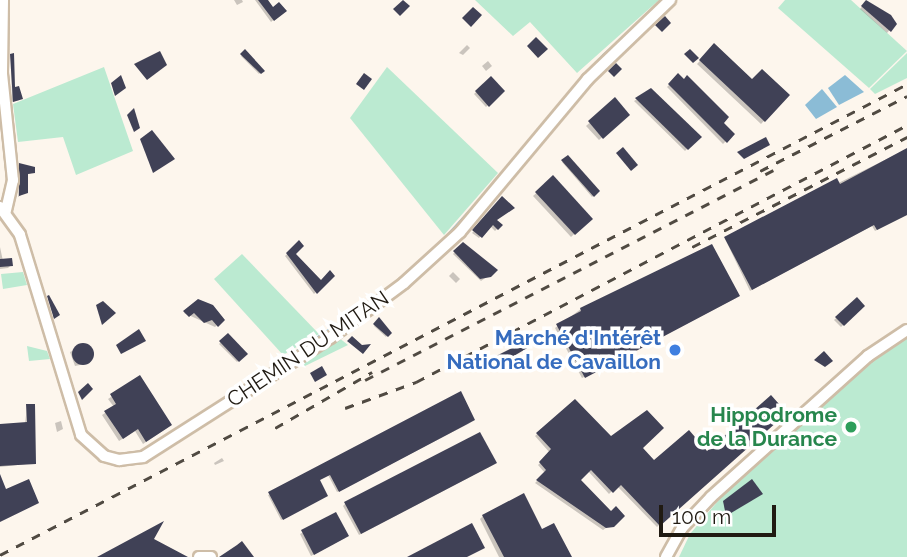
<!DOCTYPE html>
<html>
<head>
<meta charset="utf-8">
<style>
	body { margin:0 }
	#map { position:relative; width:907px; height:557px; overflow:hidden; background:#fdf6ed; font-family:Raleway,sans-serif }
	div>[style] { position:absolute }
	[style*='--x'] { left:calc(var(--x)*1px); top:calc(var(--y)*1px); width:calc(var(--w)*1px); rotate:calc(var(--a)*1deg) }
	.green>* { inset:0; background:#bbead1 }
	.water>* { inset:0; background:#8bbcd6 }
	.shadow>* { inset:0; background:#0003 }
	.stream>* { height:2.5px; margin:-1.25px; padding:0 1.25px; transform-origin:1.25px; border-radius:1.25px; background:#8bbcd6 }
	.building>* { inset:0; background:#404156 }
	.round { border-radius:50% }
	.roads { filter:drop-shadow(2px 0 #cebda7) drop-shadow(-2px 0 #cebda7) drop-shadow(0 2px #cebda7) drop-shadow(0 -2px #cebda7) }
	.minor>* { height:10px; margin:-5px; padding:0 5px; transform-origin:5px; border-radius:5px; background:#fff }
	.rail>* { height:2.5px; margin-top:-1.25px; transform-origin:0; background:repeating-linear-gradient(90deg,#504a42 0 9px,transparent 0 18px) }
	.dots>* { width:19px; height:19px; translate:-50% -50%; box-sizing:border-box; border:4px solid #fff; border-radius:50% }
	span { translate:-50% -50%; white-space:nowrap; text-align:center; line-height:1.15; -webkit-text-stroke:7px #fff; paint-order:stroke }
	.shop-label { font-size:21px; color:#366cbe; font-weight:700 }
	.right { translate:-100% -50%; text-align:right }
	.street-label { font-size:21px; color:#201a12 }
	.leisure-label { font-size:21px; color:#27864d; font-weight:700 }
	.scale { position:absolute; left:659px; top:505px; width:117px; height:32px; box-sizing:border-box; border:4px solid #201a12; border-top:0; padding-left:9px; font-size:21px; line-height:24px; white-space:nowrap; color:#201a12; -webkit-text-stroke:5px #fff; paint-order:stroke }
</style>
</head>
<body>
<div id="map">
	<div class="green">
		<div style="clip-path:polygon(475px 0,659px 0,577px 73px,530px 22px,513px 36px)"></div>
		<div style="clip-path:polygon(785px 0,851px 0,907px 51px,869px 88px,778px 8px)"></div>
		<div style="clip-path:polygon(907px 53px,907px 78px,875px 94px,870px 89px)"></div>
		<div style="clip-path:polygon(104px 67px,133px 151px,76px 175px,63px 137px,18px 142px,13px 104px)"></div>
		<div style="clip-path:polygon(387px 67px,498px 173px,444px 235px,350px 118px)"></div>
		<div style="clip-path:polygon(242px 254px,319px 334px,283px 355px,214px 279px)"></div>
		<div style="clip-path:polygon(23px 272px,27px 285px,3px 289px,1px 274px)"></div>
		<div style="clip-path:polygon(907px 336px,907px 557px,679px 557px,690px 534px,740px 475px,873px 358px)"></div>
		<div style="clip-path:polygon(338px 337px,348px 345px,305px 366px,296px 365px)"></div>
		<div style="clip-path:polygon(27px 346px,47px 351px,50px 359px,29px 361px)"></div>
	</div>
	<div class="water">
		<div style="clip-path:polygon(845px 75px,864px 92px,839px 105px,828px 88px)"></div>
		<div style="clip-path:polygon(822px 89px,837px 107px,816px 119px,805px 105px)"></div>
	</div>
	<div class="shadow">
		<div style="clip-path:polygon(234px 0,242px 0,243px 2px,237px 5px)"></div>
		<div style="clip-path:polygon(255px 0,266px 0,273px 9px,284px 11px,271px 22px)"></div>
		<div style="clip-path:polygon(866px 2px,895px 24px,887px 33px,860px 9px)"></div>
		<div style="clip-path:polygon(467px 45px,470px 48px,463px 55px,459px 53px)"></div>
		<div style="clip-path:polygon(714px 46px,752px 81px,788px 95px,761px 124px,697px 64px)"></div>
		<div style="clip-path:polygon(245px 52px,262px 71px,259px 74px,241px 56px)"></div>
		<div style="clip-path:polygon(11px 55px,13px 90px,19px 100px,12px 102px)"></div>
		<div style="clip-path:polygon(488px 61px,492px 66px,486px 71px,482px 66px)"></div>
		<div style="clip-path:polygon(678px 76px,733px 134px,723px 144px,667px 87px)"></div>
		<div style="clip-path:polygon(491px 78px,503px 91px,486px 107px,474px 94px)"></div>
		<div style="clip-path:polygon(649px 92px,699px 137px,685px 151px,634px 101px)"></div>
		<div style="clip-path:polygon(615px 100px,628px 115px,599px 140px,586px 126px)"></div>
		<div style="clip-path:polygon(907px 149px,907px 215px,875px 231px,872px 226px,750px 291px,725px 239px)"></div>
		<div style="clip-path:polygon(568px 157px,598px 191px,592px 197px,562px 162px)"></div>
		<div style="clip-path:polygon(20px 165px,34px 172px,26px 175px,26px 192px,18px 197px)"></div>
		<div style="clip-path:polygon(553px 178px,590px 219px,571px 237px,533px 196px)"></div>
		<div style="clip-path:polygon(502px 199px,495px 221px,500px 226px,495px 231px,490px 226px,479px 238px,472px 233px)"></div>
		<div style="clip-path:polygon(299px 243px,294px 254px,321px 282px,332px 276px,314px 294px,285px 256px)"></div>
		<div style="clip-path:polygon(463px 244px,496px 270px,481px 281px,453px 254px)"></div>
		<div style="clip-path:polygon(0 247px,3px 261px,11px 265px,8px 268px,0 269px)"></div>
		<div style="clip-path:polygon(453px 272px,460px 279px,456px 283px,449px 276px)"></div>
		<div style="clip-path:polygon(736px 298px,582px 378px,555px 328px,581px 309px)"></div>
		<div style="clip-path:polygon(857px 299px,863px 306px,841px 327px,834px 320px)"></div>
		<div style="clip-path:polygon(198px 301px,223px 320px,215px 327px,184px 313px)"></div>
		<div style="clip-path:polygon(379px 319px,389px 333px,386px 337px,374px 326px)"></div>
		<div style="clip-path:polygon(228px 335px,246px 354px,237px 362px,219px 344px)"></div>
		<div style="clip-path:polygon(88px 344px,90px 363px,75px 366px,70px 352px)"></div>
		<div style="clip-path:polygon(140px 377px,167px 428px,143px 444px,135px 431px,119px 441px,102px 415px,114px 407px,108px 399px)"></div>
		<div style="clip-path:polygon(575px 401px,611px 438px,640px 448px,654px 463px,707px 453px,784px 413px,657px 527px,617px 486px,609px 494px,588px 471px,578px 480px,611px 514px,623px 516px,603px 530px,535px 483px,545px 473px,538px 465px,550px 453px,535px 436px)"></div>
		<div style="clip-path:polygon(27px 406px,35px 463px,0 467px,0 425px,25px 424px)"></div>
		<div style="clip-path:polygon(61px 421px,63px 429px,57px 432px,55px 423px)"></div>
		<div style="clip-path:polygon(472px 422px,337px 492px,328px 475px,318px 481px,324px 497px,281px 520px,268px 495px)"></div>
		<div style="clip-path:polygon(222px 458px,224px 461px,215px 465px,214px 463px)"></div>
		<div style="clip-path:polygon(493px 465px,359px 535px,343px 506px,345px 504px)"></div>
		<div style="clip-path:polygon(335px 514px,345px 538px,311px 556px,300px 534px)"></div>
		<div style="clip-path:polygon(483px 516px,542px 531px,570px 557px,499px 557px,480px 519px)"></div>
	</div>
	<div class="stream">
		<div style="--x:645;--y:17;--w:23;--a:-47"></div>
		<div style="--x:535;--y:134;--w:104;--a:-49.3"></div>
		<div style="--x:603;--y:55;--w:47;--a:-41.5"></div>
		<div style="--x:394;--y:284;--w:59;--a:-41.6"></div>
		<div style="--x:438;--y:245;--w:81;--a:-47.5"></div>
		<div style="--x:173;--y:432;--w:227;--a:-33.3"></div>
	</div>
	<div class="building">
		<div style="clip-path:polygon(258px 0,268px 0,273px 7px,279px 2px,287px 11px,274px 21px)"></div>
		<div style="clip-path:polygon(403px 0,410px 6px,400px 16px,393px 9px)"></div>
		<div style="clip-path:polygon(866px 0,891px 15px,897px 24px,891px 32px,861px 6px)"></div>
		<div style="clip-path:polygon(473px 7px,482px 15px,471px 27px,462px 18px)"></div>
		<div style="clip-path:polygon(665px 16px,671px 23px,662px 32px,655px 25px)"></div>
		<div style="clip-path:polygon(536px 37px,548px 49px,538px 58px,527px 46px)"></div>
		<div style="clip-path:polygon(714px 43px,752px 79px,762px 69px,790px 95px,765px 122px,699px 60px)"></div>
		<div style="clip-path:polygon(245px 49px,265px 71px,261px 74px,240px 54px)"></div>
		<div style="clip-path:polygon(690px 49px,699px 58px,693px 63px,684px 54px)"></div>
		<div style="clip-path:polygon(160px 51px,167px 65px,147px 80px,134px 64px)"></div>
		<div style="clip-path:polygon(14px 53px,15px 87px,19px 86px,23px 99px,13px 102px,10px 54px)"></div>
		<div style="clip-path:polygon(616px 63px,622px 69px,614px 77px,608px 71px)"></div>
		<div style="clip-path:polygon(364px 73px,372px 79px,364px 90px,356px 84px)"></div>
		<div style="clip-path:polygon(678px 73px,684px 79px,687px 75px,729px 117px,724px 123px,735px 134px,727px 143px,668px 84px)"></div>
		<div style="clip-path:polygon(121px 75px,126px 88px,115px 96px,111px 83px)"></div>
		<div style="clip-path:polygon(491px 76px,505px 91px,489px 107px,475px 91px)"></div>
		<div style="clip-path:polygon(651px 88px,702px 137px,688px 150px,635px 98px)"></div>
		<div style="clip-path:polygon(615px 97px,630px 115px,603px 139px,588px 121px)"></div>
		<div style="clip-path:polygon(134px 108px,140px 128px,134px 132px,127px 115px)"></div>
		<div style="clip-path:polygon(152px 130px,175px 159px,153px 173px,140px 139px)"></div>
		<div style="clip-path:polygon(766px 137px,770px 145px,744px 159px,737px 152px)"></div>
		<div style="clip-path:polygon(623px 147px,638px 165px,631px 171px,616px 153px)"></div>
		<div style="clip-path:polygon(907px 148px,907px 215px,877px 230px,874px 225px,752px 290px,724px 237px,837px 178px,840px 184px)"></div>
		<div style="clip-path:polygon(568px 155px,600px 191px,594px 197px,561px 160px)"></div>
		<div style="clip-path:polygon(19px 163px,35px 167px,35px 173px,28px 174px,28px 193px,19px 196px)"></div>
		<div style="clip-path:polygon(553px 175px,593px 219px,575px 235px,535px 192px)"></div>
		<div style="clip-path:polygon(502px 196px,515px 208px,497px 220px,503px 225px,498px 230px,493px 225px,482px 238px,472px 230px)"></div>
		<div style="clip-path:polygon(299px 240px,304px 246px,296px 254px,321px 280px,330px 270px,335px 276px,317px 294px,286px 253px)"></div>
		<div style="clip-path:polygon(463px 242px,498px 270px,491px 277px,480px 279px,453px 251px)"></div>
		<div style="clip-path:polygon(712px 244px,740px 296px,585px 378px,556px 324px,581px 311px,580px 308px)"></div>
		<div style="clip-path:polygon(12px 258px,13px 266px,0 267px,0 259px)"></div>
		<div style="clip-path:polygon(49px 295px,60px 315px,54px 319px,47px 296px)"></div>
		<div style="clip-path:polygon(857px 297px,865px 306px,844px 326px,835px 317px)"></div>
		<div style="clip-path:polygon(198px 299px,213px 305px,225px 320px,218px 327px,212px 320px,204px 323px,194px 313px,189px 317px,183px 311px)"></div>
		<div style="clip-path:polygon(103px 301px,116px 313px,102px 325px,96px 305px)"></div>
		<div style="clip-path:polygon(379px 317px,392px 333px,388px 337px,373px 324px)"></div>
		<div style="clip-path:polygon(139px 329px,146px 341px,121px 354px,116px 345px)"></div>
		<div style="clip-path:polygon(228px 333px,248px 354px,239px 362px,219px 341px)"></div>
		<div style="clip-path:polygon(352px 336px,362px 345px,371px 344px,363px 354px,347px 341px)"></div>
		<div style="clip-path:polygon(536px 336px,539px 341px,497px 366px,492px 358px)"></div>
		<div class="round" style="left:72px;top:343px;width:22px;height:22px"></div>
		<div style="clip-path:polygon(824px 351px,833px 361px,825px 367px,814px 360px)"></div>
		<div style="clip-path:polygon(322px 366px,327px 375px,315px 382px,310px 373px)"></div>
		<div style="clip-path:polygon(140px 375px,172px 425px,146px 442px,138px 429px,123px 439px,104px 411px,116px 404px,110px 394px)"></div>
		<div style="clip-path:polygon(88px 383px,93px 389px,82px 400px,78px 392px)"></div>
		<div style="clip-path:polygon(461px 391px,475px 420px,339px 492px,330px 475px,320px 480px,328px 496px,283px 520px,268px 492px)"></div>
		<div style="clip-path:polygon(771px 395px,787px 413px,660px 526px,621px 485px,613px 493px,591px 470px,581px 480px,611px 511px,616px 506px,625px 516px,614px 527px,606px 528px,536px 480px,546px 470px,539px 462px,551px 449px,536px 433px,575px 399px,611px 436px,647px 410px,664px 428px,643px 448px,654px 460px,689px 430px,707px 451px)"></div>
		<div style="clip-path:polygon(26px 404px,35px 404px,36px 464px,0 466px,0 424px,27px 422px)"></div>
		<div style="clip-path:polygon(480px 432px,497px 463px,361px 534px,344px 502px)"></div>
		<div style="clip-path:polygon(0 474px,6px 489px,29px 479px,39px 503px,0 522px)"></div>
		<div style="clip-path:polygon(752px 479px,763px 494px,726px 516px,723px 501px)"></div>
		<div style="clip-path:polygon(524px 493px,542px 529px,554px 523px,572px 557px,504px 557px,482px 515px)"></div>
		<div style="clip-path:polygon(336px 512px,349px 536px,314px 555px,301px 530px)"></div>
		<div style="clip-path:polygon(164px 521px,154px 539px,188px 557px,97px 557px)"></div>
		<div style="clip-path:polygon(472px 523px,485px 548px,467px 557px,407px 557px)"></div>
		<div style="clip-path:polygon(242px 541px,254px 557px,219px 557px,237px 545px)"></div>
	</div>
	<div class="roads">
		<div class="minor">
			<div style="--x:3;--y:0;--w:74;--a:90.8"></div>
			<div style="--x:2;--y:74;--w:107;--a:84.1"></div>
			<div style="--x:13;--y:180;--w:32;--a:103"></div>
			<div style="--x:0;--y:207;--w:34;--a:54"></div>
			<div style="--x:20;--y:235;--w:209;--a:73"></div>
			<div style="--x:81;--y:435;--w:31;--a:42"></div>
			<div style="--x:104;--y:456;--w:16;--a:15"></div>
			<div style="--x:119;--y:460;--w:24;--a:-7"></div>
			<div style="--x:143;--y:457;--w:222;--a:-32.5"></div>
			<div style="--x:330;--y:338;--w:92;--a:-36.6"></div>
			<div style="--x:404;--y:283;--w:76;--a:-42.3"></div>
			<div style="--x:460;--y:232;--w:199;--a:-50.1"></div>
			<div style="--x:588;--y:79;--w:114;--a:-43.9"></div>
			<div style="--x:199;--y:557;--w:12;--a:0"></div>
			<div style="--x:666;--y:557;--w:33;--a:-61"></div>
			<div style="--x:682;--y:528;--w:42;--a:-46.9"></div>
			<div style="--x:711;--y:497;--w:211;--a:-41.9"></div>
			<div style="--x:868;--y:356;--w:47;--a:-33.7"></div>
		</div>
	</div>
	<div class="rail">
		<div style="--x:760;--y:171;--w:165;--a:-27"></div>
		<div style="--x:692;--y:247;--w:242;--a:-27.1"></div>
		<div style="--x:365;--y:380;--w:459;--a:-27.2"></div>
		<div style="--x:345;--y:408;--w:76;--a:-20.1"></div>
		<div style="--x:416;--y:382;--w:554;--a:-27.63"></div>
		<div style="--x:275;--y:428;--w:112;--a:-30"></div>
		<div style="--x:0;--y:555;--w:1022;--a:-27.44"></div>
	</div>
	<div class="dots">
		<div style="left:675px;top:350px;background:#3f7fe0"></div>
		<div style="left:851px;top:427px;background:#2e9e5b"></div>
	</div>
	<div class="shop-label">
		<span class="right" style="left:661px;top:350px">Marché d'Intérêt<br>National de Cavaillon</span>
	</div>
	<div class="street-label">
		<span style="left:308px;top:349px;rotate:-34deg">CHEMIN DU MITAN</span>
	</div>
	<div class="leisure-label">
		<span class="right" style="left:837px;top:427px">Hippodrome<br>de la Durance</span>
	</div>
	<div class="scale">100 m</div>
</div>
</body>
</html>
